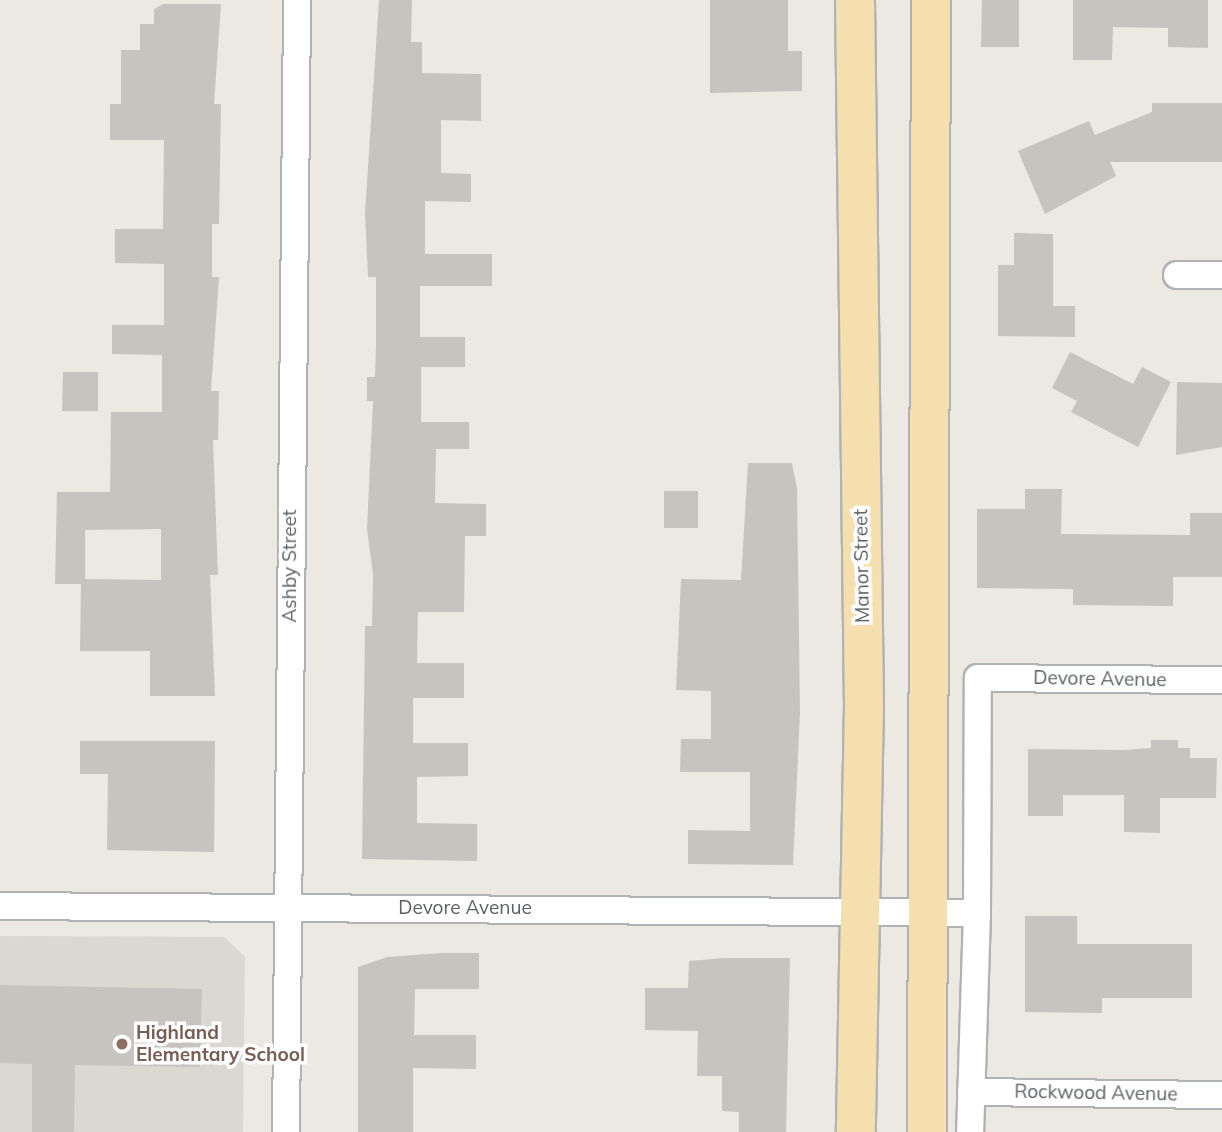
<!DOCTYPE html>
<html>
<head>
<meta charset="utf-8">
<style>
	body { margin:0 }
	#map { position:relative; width:1222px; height:1132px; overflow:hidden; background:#ece8e2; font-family:Mulish,sans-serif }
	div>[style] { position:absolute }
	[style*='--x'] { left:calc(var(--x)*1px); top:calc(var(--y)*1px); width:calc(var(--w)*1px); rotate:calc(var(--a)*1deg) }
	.education>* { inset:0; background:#dbd8d1 }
	.building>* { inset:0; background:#c7c3bf }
	.roads { filter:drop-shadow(2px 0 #b0b3b6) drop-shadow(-2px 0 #b0b3b6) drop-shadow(0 2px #b0b3b6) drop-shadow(0 -2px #b0b3b6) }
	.street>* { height:26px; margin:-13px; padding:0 13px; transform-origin:13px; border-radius:13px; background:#fff }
	.primary>* { height:38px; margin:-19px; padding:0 19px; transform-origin:19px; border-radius:19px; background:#f5dfae }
	.dots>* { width:19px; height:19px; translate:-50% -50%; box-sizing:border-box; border:4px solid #fff; border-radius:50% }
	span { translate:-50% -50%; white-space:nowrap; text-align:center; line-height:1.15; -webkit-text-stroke:7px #fff; paint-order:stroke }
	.street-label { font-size:19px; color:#5b5f61 }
	.education-label { font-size:19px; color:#785e54; font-weight:700 }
	.left { translate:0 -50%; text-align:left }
</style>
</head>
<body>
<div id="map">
	<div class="education">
		<div style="clip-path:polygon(0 936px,224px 937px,245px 957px,243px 1132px,0 1132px)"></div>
	</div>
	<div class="building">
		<div style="clip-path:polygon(379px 0,412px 0,411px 42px,422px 42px,422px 73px,481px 74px,481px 121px,441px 120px,441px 173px,471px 174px,471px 202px,425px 201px,425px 254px,492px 254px,492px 286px,420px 286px,420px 337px,465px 337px,465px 367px,421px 367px,421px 422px,469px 422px,469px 449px,436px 449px,435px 503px,486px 504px,486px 536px,465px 536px,464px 612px,418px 612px,417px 663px,464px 663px,464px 698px,413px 698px,413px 743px,468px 743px,468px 776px,417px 777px,417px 823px,477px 824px,477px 861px,362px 859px,365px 626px,372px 626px,373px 574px,367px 529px,373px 401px,367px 401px,367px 377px,375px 377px,376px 345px,376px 277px,368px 277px,365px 213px)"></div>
		<div style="clip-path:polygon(710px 0,788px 0,788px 51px,802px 51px,802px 91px,710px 93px)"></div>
		<div style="clip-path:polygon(982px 0,1019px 0,1019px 47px,981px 47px)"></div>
		<div style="clip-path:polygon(1073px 0,1208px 0,1208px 48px,1168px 47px,1168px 28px,1113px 27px,1112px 60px,1073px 60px)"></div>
		<div style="clip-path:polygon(evenodd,163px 4px,221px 4px,214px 104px,221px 104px,219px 224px,212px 224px,212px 277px,219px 277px,211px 391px,219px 391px,218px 440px,213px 440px,218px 575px,210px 575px,215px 696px,150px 696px,150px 651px,80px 651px,81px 584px,55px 584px,57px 492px,110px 492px,111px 412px,162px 412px,162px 355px,112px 354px,112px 325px,164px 325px,164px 264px,115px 263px,115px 229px,163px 229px,164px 140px,110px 140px,110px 104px,121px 104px,121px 50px,140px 50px,140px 24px,154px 24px,154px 9px,163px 4px,161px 529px,161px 580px,85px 579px,85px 530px,161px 529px)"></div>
		<div style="clip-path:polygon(1152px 103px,1222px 103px,1222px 162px,1110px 162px,1116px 176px,1045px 214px,1018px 151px,1089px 121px,1095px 135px,1152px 112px)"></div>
		<div style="clip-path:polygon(1014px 233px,1053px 234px,1053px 306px,1075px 306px,1075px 337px,998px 336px,998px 265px,1014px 265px)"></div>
		<div style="clip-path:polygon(1070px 352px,1133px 384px,1142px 367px,1171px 382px,1138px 447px,1071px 412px,1077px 401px,1052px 388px)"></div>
		<div style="clip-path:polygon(63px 372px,98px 372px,98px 411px,62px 411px)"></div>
		<div style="clip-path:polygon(1177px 382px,1222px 383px,1222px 447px,1176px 455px)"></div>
		<div style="clip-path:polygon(748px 463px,792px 463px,797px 489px,800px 712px,793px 865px,688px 864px,688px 830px,750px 831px,750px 772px,680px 772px,681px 739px,711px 739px,711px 691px,676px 690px,681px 579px,741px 580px)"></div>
		<div style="clip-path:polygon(1025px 489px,1062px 489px,1061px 534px,1190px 535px,1190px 513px,1222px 513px,1222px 577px,1173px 577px,1173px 606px,1073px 605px,1073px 589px,977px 588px,977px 509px,1025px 509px)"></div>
		<div style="clip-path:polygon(664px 491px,698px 491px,698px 528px,664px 528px)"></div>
		<div style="clip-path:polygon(1151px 740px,1178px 740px,1178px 748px,1190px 748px,1190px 758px,1217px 758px,1216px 798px,1160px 798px,1160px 833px,1124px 832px,1124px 795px,1063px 795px,1063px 816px,1028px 816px,1028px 749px,1124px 750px,1151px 748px)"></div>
		<div style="clip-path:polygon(80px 741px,215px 741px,214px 852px,107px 850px,108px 774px,80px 774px)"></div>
		<div style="clip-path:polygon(1025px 916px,1077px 916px,1077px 944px,1192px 944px,1192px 998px,1102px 998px,1102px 1013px,1025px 1012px)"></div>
		<div style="clip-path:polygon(442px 953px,479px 953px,479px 989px,415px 989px,414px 1035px,476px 1035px,476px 1069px,413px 1068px,413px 1132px,358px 1132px,358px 967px,387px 957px)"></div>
		<div style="clip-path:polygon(725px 958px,790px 958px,786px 1132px,739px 1132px,739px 1112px,722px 1111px,722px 1076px,697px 1076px,698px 1031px,645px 1030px,645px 988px,688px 988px,689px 961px)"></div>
		<div style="clip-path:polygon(0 985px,202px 989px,200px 1067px,75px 1065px,74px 1132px,32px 1132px,32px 1064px,0 1063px)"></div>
	</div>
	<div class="roads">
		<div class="street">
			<div style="--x:1177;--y:275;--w:45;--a:0"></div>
			<div style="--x:0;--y:906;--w:977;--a:0.41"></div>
			<div style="--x:977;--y:913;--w:219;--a:91.8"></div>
			<div style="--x:977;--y:913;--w:235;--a:-89.8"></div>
			<div style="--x:978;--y:678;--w:244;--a:0.5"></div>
			<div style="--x:971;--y:1092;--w:251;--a:0.7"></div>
			<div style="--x:286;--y:1132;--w:1132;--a:-89.44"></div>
		</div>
		<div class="primary">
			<div style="--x:855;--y:0;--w:705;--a:89.27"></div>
			<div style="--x:864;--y:705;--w:427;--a:91.1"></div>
			<div style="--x:927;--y:1132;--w:1132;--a:-89.8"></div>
		</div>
	</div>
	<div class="dots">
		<div style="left:122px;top:1044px;background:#8d6e63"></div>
	</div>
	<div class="street-label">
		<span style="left:290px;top:566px;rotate:-90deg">Ashby Street</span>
		<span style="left:862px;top:566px;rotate:-91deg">Manor Street</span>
		<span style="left:1100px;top:679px;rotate:1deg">Devore Avenue</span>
		<span style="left:465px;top:908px">Devore Avenue</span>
		<span style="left:1096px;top:1093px;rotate:1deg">Rockwood Avenue</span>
	</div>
	<div class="education-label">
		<span class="left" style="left:136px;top:1044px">Highland<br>Elementary School</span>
	</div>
</div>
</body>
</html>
